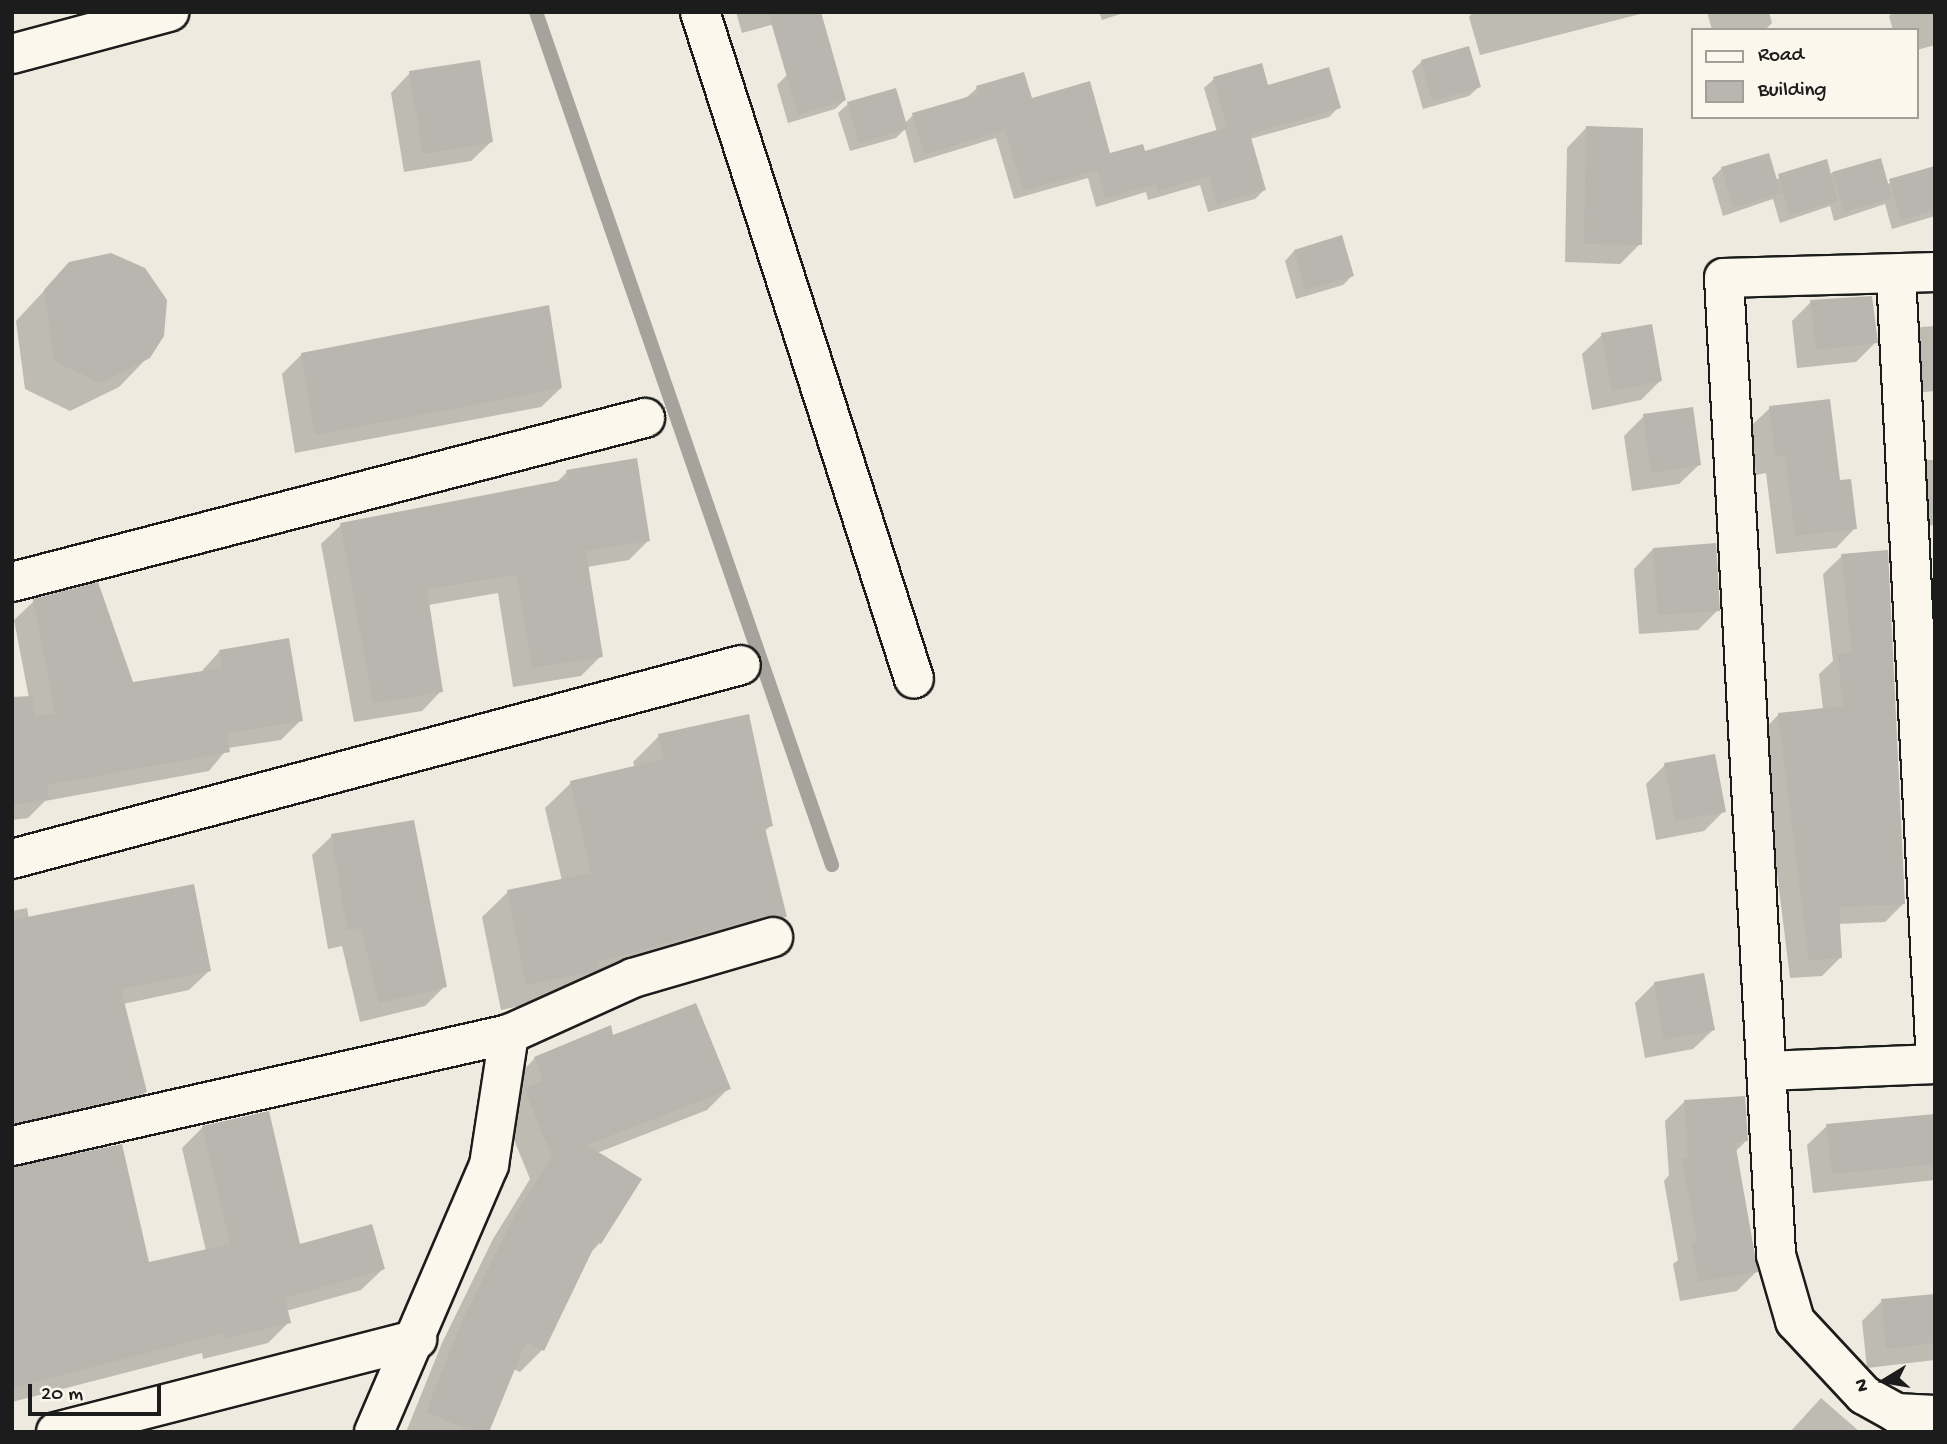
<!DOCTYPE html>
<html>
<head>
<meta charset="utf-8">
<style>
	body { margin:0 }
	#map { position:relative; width:1947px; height:1444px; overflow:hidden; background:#eeeadf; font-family:"Gochi Hand",sans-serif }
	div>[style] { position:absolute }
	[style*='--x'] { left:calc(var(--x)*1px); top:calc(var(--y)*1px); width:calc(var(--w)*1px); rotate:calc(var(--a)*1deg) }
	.shadow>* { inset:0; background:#0003 }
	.stream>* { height:14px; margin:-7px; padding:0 7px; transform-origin:7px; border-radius:7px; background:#a6a39d }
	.building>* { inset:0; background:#b9b6af }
	.roads { filter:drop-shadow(2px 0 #1c1c1c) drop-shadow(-2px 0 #1c1c1c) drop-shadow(0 2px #1c1c1c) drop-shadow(0 -2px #1c1c1c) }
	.street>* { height:38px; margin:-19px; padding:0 19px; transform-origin:19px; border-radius:19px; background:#fbf7ec }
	span { translate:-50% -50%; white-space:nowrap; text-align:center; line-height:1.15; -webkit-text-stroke:6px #fbf7ec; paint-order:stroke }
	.frame { position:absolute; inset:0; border:14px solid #1c1c1c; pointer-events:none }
	.legend { position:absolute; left:1691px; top:28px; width:228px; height:91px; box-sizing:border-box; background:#fbf7ec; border:2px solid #a29f99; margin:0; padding:9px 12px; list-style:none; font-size:21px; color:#1c1c1c }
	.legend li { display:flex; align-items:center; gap:14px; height:35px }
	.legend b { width:35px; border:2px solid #a29f99 }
	.north { position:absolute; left:1849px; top:1346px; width:70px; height:70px; -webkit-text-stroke:5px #fbf7ec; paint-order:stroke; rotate:259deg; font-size:19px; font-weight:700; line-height:28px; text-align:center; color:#1c1c1c }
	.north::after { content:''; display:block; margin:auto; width:24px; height:32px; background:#1c1c1c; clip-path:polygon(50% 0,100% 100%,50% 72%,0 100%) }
	.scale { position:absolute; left:28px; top:1384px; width:133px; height:32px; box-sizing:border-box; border:4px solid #1c1c1c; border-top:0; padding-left:9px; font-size:21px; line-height:24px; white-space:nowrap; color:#1c1c1c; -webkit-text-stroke:5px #fbf7ec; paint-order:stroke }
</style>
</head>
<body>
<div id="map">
	<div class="shadow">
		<div style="clip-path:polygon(736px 12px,797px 12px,789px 20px,742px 33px)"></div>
		<div style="clip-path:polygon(1099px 12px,1127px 12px,1102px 20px)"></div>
		<div style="clip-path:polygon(1473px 12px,1648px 12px,1480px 55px,1469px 17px)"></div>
		<div style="clip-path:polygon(1707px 12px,1769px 12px,1772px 23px,1765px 30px,1712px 30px)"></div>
		<div style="clip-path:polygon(1893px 12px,1935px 12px,1935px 45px,1917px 50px,1917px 30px,1893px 30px,1889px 16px)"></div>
		<div style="clip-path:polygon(1422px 61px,1479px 87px,1469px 96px,1423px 109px,1412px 71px)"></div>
		<div style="clip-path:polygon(410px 73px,491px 142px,471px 161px,404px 172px,391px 93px)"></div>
		<div style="clip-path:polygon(787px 75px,845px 100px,835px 109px,788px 123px,777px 85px)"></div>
		<div style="clip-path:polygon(1214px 79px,1267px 87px,1339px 107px,1329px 117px,1250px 139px,1264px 190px,1255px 199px,1208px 212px,1200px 185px,1148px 200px,1146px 192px,1096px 207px,1088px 178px,1014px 199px,996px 138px,914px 163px,905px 129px,896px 138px,850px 151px,838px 113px,848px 104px,904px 124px,913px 115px,967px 97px,977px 88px,1031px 101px,1109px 155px,1143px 153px,1217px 132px,1204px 88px)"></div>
		<div style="clip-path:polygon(1586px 128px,1640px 244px,1620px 264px,1565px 262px,1567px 148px)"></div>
		<div style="clip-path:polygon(1722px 168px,1775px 179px,1833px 173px,1887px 184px,1935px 168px,1935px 216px,1892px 229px,1885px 204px,1834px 221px,1830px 206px,1780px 223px,1773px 199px,1723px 216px,1712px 178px)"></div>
		<div style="clip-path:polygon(1294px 251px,1352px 276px,1343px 285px,1296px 299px,1285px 261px)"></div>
		<div style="clip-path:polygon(70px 263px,148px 357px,119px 387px,70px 411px,25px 389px,16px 321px)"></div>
		<div style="clip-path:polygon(1811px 302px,1876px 342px,1856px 362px,1797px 368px,1792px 321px)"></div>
		<div style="clip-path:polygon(547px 307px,561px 388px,541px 407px,295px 453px,282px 374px,302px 354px)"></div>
		<div style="clip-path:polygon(1935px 326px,1935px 391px,1904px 394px,1902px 347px,1921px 327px)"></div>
		<div style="clip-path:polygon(1602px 335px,1660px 381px,1641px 400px,1592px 410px,1582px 354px)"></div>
		<div style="clip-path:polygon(1770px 408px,1838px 482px,1855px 528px,1836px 548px,1776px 554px,1766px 473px,1756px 475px,1750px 427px)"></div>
		<div style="clip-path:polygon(1644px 416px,1699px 465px,1679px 484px,1632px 491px,1624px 436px)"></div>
		<div style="clip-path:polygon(1928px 460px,1935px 460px,1935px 525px,1911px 528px,1908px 480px)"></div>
		<div style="clip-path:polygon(567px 472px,649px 540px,629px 560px,587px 567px,601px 656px,581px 676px,513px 687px,498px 593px,428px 605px,441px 691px,422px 711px,354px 722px,321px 544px,341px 525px,556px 483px)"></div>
		<div style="clip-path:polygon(1653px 549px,1718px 610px,1698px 630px,1639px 634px,1634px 569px)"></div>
		<div style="clip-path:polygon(1842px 556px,1904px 903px,1885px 922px,1838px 924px,1841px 957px,1822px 976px,1790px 978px,1760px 734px,1778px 715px,1823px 710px,1819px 674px,1833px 661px,1823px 574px)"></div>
		<div style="clip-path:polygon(34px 601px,132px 684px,200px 673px,219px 652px,301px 720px,281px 740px,228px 748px,209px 771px,45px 801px,28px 818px,12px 820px,12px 722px,33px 719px,14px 620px)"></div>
		<div style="clip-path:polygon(1935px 603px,1935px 667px,1916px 622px)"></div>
		<div style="clip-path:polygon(659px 736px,771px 825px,764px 832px,785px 916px,759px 942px,568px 996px,501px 1010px,482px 917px,508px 892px,562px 881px,545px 808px,571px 783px,635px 768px,633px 762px)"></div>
		<div style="clip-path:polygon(1665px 765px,1724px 811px,1704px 831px,1656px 840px,1646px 784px)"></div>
		<div style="clip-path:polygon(332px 836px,445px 986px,425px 1006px,360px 1022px,342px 946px,328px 949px,312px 855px)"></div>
		<div style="clip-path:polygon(27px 908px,29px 919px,209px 971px,189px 990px,123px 1004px,145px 1092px,126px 1111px,12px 1130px,12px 911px)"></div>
		<div style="clip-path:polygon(1655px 983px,1713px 1030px,1693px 1049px,1645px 1058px,1635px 1003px)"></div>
		<div style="clip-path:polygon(611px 1037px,729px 1088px,707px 1110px,597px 1153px,600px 1243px,590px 1253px,542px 1350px,520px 1372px,513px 1369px,487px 1432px,406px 1432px,442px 1343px,493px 1239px,530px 1179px,503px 1113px,519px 1097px,513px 1081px,535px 1058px)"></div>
		<div style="clip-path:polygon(1684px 1102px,1746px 1141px,1735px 1152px,1756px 1272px,1737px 1291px,1680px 1301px,1673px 1264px,1678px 1260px,1664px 1181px,1669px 1175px,1665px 1121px)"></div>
		<div style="clip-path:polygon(1935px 1115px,1935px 1180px,1813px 1193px,1807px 1145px,1827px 1126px)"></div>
		<div style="clip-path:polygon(203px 1127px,299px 1246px,383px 1269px,361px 1290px,286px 1311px,289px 1322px,268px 1343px,203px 1359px,202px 1353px,12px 1402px,12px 1180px,148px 1264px,206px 1251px,182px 1148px)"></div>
		<div style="clip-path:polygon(1935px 1295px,1935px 1360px,1867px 1368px,1862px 1321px,1882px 1301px)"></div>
		<div style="clip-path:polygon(1821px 1398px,1860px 1432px,1790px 1432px)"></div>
	</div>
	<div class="stream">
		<div style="--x:536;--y:12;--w:903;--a:70.86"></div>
	</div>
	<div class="building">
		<div style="clip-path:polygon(768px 12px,821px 12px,846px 100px,798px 115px)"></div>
		<div style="clip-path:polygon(1469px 46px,1481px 87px,1432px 101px,1421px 60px)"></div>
		<div style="clip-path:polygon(480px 60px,493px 142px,423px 154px,409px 71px)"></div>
		<div style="clip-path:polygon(1262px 63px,1268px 85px,1329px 67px,1341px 108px,1250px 134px,1266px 190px,1217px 204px,1209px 176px,1158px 191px,1156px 184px,1105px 198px,1097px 170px,1023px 191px,1005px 130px,924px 155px,912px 113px,978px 94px,976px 86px,1024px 72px,1032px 98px,1090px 81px,1110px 153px,1143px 144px,1145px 151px,1227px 127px,1213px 77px)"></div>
		<div style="clip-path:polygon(896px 88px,908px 129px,859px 143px,847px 102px)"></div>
		<div style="clip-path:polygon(1586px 126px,1643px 128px,1642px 245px,1584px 244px)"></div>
		<div style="clip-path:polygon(1769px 153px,1781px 193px,1733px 208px,1721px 167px)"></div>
		<div style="clip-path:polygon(1881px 158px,1892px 198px,1844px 212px,1832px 172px)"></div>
		<div style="clip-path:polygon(1827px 159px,1838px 201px,1789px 215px,1778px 174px)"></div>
		<div style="clip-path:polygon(1935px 166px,1935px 210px,1901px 220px,1889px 179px)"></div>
		<div style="clip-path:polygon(1342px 235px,1354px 276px,1305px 290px,1294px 250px)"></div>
		<div style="clip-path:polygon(111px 253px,145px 268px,167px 300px,164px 336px,150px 358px,100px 383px,54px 361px,44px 290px,69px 262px)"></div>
		<div style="clip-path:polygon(1872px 296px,1878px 343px,1816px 350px,1810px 300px)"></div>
		<div style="clip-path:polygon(549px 305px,562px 388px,315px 435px,301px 353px)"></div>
		<div style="clip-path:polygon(1652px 324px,1662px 381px,1612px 391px,1601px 333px)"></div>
		<div style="clip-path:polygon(1830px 399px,1840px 480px,1851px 479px,1857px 529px,1795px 536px,1785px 455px,1775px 456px,1769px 406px)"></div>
		<div style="clip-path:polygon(1693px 407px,1701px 465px,1651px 473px,1643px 414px)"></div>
		<div style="clip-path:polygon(637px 458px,650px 541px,586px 551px,603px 657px,532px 668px,517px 575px,427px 589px,443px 692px,373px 703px,340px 523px,568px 479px,566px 470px)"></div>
		<div style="clip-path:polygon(1716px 543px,1720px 611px,1658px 615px,1653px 548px)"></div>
		<div style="clip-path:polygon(1888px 550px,1905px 904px,1839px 907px,1842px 958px,1809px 960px,1778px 713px,1843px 706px,1837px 654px,1852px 652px,1841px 554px)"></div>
		<div style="clip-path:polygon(98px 582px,133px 682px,222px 668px,219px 650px,289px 638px,303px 721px,227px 733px,230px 752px,47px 785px,49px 799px,12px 805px,12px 697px,32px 696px,35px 717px,55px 713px,33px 599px)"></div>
		<div style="clip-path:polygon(749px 714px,773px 826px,765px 828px,787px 917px,767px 916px,597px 962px,599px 969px,595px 971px,526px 985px,507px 890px,591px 873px,570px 781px,664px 759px,658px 734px)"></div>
		<div style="clip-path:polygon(1715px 754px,1726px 812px,1675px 821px,1664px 763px)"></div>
		<div style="clip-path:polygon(414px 820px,447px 987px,379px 1003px,361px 928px,347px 930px,331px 834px)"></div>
		<div style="clip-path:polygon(194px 884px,211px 971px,121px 989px,147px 1092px,12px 1124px,12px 920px)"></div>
		<div style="clip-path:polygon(1704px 973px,1715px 1030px,1664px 1040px,1654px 982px)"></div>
		<div style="clip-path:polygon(696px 1003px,731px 1089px,587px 1145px,642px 1179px,601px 1244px,597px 1241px,544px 1351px,526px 1342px,489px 1432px,473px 1432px,426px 1412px,463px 1319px,515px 1215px,552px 1156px,524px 1089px,543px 1081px,534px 1057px,611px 1025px,613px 1035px)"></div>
		<div style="clip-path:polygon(1745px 1096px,1748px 1141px,1735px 1142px,1758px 1272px,1699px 1282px,1692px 1243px,1697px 1242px,1682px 1159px,1688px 1158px,1684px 1100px)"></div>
		<div style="clip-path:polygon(269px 1111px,300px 1244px,372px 1224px,385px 1269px,285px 1298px,291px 1323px,224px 1339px,223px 1333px,12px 1388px,12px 1167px,122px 1144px,149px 1262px,230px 1244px,202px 1126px)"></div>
		<div style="clip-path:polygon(1935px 1114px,1935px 1164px,1832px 1174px,1826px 1124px)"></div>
		<div style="clip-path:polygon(1935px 1294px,1935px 1343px,1886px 1349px,1881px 1299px)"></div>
	</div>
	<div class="roads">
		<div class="street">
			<div style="--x:700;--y:12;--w:700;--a:72.21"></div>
			<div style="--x:12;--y:54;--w:163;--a:-15"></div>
			<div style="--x:1935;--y:272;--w:211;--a:178.4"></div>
			<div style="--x:1724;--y:278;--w:978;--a:86.95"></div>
			<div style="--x:1776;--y:1255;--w:69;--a:73.9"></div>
			<div style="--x:1795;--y:1321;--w:101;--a:47"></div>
			<div style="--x:1864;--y:1395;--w:37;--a:29"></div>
			<div style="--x:1896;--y:1413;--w:39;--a:3"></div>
			<div style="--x:1896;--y:274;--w:772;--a:87.1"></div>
			<div style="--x:12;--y:582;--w:654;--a:-14.53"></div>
			<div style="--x:12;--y:859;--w:754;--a:-14.9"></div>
			<div style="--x:1767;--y:1071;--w:168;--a:-2.4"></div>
			<div style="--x:12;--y:1146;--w:509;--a:-12.7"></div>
			<div style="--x:509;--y:1034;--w:136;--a:-24.3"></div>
			<div style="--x:633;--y:978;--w:146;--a:-16.3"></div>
			<div style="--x:56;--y:1432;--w:373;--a:-14.4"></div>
			<div style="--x:374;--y:1432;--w:291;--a:-66.7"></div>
			<div style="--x:489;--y:1165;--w:133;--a:-81.3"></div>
		</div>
	</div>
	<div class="frame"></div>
	<ul class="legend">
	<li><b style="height:9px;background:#fbf7ec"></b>Road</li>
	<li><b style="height:19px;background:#b9b6af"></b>Building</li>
	</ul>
	<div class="north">N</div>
	<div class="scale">20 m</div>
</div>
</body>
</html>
